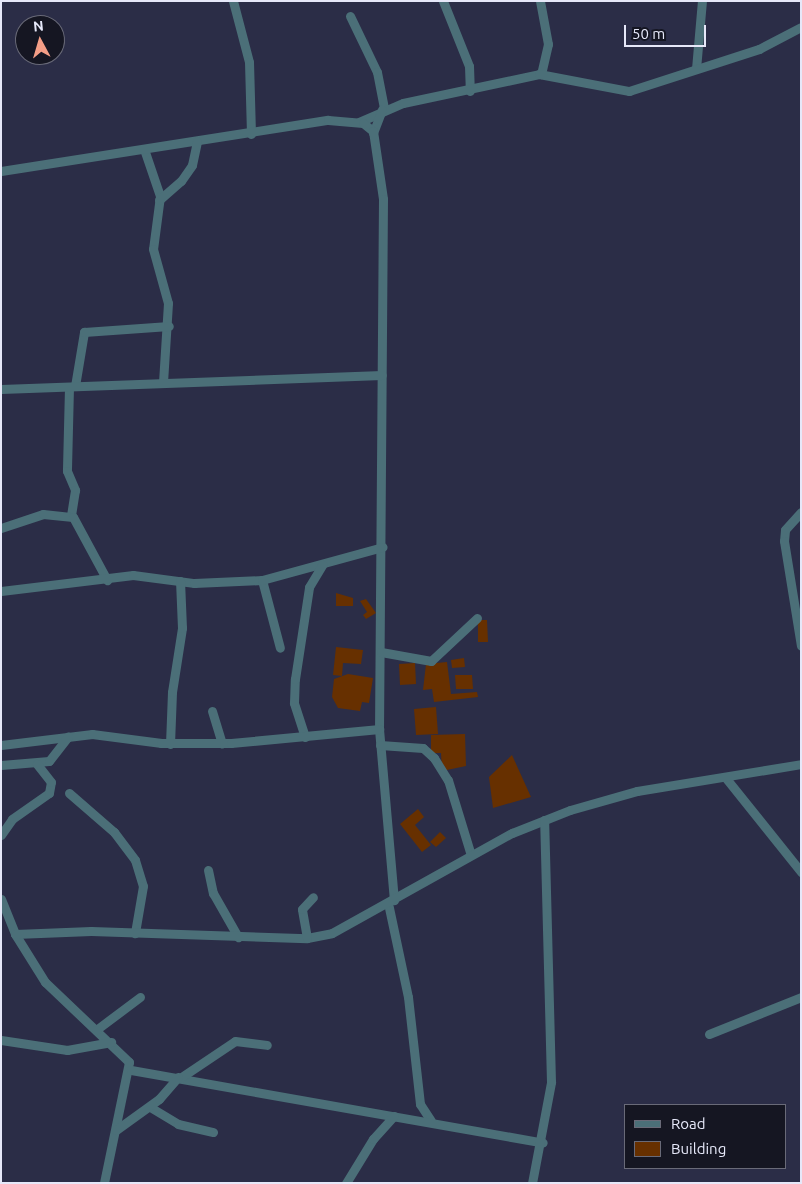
<!DOCTYPE html>
<html>
<head>
<meta charset="utf-8">
<style>
	body { margin:0 }
	#map { position:relative; width:802px; height:1184px; overflow:hidden; background:#2b2d47; font-family:Ubuntu,sans-serif }
	div>[style] { position:absolute }
	[style*='--x'] { left:calc(var(--x)*1px); top:calc(var(--y)*1px); width:calc(var(--w)*1px); rotate:calc(var(--a)*1deg) }
	.building>* { inset:0; background:#673000 }
	.street>* { height:9px; margin:-4.5px; padding:0 4.5px; transform-origin:4.5px; border-radius:4.5px; background:#4b6f78 }
	span { translate:-50% -50%; white-space:nowrap; text-align:center; line-height:1.15; -webkit-text-stroke:4px #151622; paint-order:stroke }
	.frame { position:absolute; inset:0; border:2px solid #e6e8f9; pointer-events:none }
	.legend { position:absolute; left:624px; top:1104px; width:162px; height:65px; box-sizing:border-box; background:#151622; border:1px solid #696a78; margin:0; padding:6px 9px; list-style:none; font-size:15px; color:#e6e8f9 }
	.legend li { display:flex; align-items:center; gap:10px; height:25px }
	.legend b { width:25px; border:1px solid #696a78 }
	.north { position:absolute; left:15px; top:15px; width:50px; height:50px; box-sizing:border-box; background:#151622; border:1px solid #696a78; border-radius:50%; rotate:354deg; font-size:14px; font-weight:700; line-height:20px; text-align:center; color:#e6e8f9 }
	.north::after { content:''; display:block; margin:auto; width:18px; height:22px; background:#f49e87; clip-path:polygon(50% 0,100% 100%,50% 72%,0 100%) }
	.scale { position:absolute; left:624px; top:25px; width:82px; height:22px; box-sizing:border-box; border:2px solid #e6e8f9; border-top:0; padding-left:6px; font-size:15px; line-height:18px; white-space:nowrap; color:#e6e8f9; -webkit-text-stroke:4px #151622; paint-order:stroke }
</style>
</head>
<body>
<div id="map">
	<div class="building">
		<div style="clip-path:polygon(336px 593px,353px 598px,353px 606px,336px 606px)"></div>
		<div style="clip-path:polygon(366px 599px,376px 613px,366px 619px,363px 615px,367px 612px,360px 601px)"></div>
		<div style="clip-path:polygon(478px 620px,487px 620px,488px 642px,478px 642px)"></div>
		<div style="clip-path:polygon(336px 647px,363px 650px,361px 664px,343px 663px,342px 676px,333px 675px)"></div>
		<div style="clip-path:polygon(464px 658px,465px 667px,452px 668px,451px 660px)"></div>
		<div style="clip-path:polygon(447px 662px,451px 694px,477px 692px,478px 697px,434px 702px,432px 689px,423px 690px,426px 664px)"></div>
		<div style="clip-path:polygon(415px 663px,416px 684px,400px 685px,399px 664px)"></div>
		<div style="clip-path:polygon(348px 674px,373px 678px,369px 703px,362px 702px,360px 711px,338px 708px,332px 697px,334px 679px)"></div>
		<div style="clip-path:polygon(455px 675px,472px 675px,473px 689px,456px 689px)"></div>
		<div style="clip-path:polygon(436px 707px,438px 734px,416px 735px,414px 709px)"></div>
		<div style="clip-path:polygon(465px 734px,466px 766px,442px 771px,441px 753px,431px 753px,431px 735px)"></div>
		<div style="clip-path:polygon(512px 755px,531px 797px,493px 808px,489px 777px)"></div>
		<div style="clip-path:polygon(418px 809px,424px 817px,415px 825px,431px 845px,422px 852px,400px 824px)"></div>
		<div style="clip-path:polygon(440px 832px,446px 838px,436px 847px,430px 842px)"></div>
	</div>
	<div class="street">
		<div style="--x:233;--y:1;--w:63;--a:75.3"></div>
		<div style="--x:249;--y:62;--w:72;--a:88.4"></div>
		<div style="--x:443;--y:1;--w:70;--a:68.2"></div>
		<div style="--x:469;--y:66;--w:25;--a:88"></div>
		<div style="--x:540;--y:1;--w:44;--a:79.5"></div>
		<div style="--x:548;--y:44;--w:31;--a:103"></div>
		<div style="--x:350;--y:16;--w:62;--a:64.3"></div>
		<div style="--x:377;--y:72;--w:38;--a:79"></div>
		<div style="--x:696;--y:69;--w:68;--a:-85"></div>
		<div style="--x:359;--y:122;--w:48;--a:-23.4"></div>
		<div style="--x:403;--y:103;--w:139;--a:-12"></div>
		<div style="--x:539;--y:74;--w:92;--a:10.7"></div>
		<div style="--x:629;--y:91;--w:137;--a:-17.9"></div>
		<div style="--x:759;--y:49;--w:47;--a:-27.6"></div>
		<div style="--x:373;--y:133;--w:25;--a:-69"></div>
		<div style="--x:144;--y:149;--w:50;--a:71.2"></div>
		<div style="--x:160;--y:196;--w:53;--a:97.5"></div>
		<div style="--x:153;--y:249;--w:56;--a:74.5"></div>
		<div style="--x:168;--y:303;--w:79;--a:93.6"></div>
		<div style="--x:1;--y:171;--w:331;--a:-8.9"></div>
		<div style="--x:328;--y:120;--w:35;--a:5"></div>
		<div style="--x:363;--y:123;--w:13;--a:39"></div>
		<div style="--x:373;--y:131;--w:69;--a:81.6"></div>
		<div style="--x:383;--y:199;--w:530;--a:90.43"></div>
		<div style="--x:379;--y:729;--w:172;--a:85"></div>
		<div style="--x:159;--y:200;--w:29;--a:-41"></div>
		<div style="--x:181;--y:181;--w:19;--a:-55"></div>
		<div style="--x:192;--y:165;--w:24;--a:-78"></div>
		<div style="--x:75;--y:386;--w:55;--a:-80.5"></div>
		<div style="--x:84;--y:332;--w:85;--a:-4"></div>
		<div style="--x:69;--y:387;--w:84;--a:91.4"></div>
		<div style="--x:67;--y:471;--w:21;--a:67"></div>
		<div style="--x:75;--y:490;--w:26;--a:99"></div>
		<div style="--x:1;--y:389;--w:381;--a:-2.1"></div>
		<div style="--x:801;--y:512;--w:24;--a:132"></div>
		<div style="--x:785;--y:530;--w:11;--a:95"></div>
		<div style="--x:784;--y:541;--w:106;--a:80.8"></div>
		<div style="--x:1;--y:528;--w:44;--a:-18.4"></div>
		<div style="--x:43;--y:514;--w:30;--a:6"></div>
		<div style="--x:73;--y:517;--w:72;--a:61.6"></div>
		<div style="--x:262;--y:580;--w:70;--a:75.2"></div>
		<div style="--x:1;--y:591;--w:133;--a:-6.9"></div>
		<div style="--x:133;--y:575;--w:62;--a:7.5"></div>
		<div style="--x:194;--y:583;--w:68;--a:-2.5"></div>
		<div style="--x:262;--y:580;--w:125;--a:-15.3"></div>
		<div style="--x:381;--y:652;--w:51;--a:10.2"></div>
		<div style="--x:431;--y:661;--w:63;--a:-43.1"></div>
		<div style="--x:212;--y:711;--w:34;--a:73"></div>
		<div style="--x:305;--y:737;--w:36;--a:-108"></div>
		<div style="--x:294;--y:703;--w:24;--a:-88"></div>
		<div style="--x:295;--y:679;--w:93;--a:-81.3"></div>
		<div style="--x:309;--y:587;--w:26;--a:-59"></div>
		<div style="--x:170;--y:744;--w:52;--a:-87.8"></div>
		<div style="--x:172;--y:692;--w:65;--a:-81.1"></div>
		<div style="--x:182;--y:628;--w:47;--a:-92.4"></div>
		<div style="--x:1;--y:745;--w:92;--a:-6.9"></div>
		<div style="--x:92;--y:734;--w:70;--a:7.4"></div>
		<div style="--x:161;--y:743;--w:70;--a:0"></div>
		<div style="--x:231;--y:743;--w:149;--a:-5.4"></div>
		<div style="--x:380;--y:745;--w:43;--a:4"></div>
		<div style="--x:423;--y:748;--w:15;--a:42"></div>
		<div style="--x:434;--y:758;--w:26;--a:58"></div>
		<div style="--x:448;--y:780;--w:78;--a:73"></div>
		<div style="--x:1;--y:765;--w:48;--a:-4.8"></div>
		<div style="--x:49;--y:761;--w:31;--a:-52"></div>
		<div style="--x:725;--y:777;--w:122;--a:51.3"></div>
		<div style="--x:69;--y:793;--w:60;--a:40.9"></div>
		<div style="--x:114;--y:832;--w:35;--a:53"></div>
		<div style="--x:135;--y:860;--w:27;--a:73"></div>
		<div style="--x:143;--y:886;--w:48;--a:99.7"></div>
		<div style="--x:1;--y:835;--w:19;--a:-55"></div>
		<div style="--x:12;--y:819;--w:45;--a:-35.1"></div>
		<div style="--x:49;--y:793;--w:11;--a:-80"></div>
		<div style="--x:51;--y:782;--w:23;--a:-128"></div>
		<div style="--x:208;--y:870;--w:24;--a:78"></div>
		<div style="--x:213;--y:893;--w:51;--a:60.4"></div>
		<div style="--x:1;--y:899;--w:38;--a:68"></div>
		<div style="--x:15;--y:934;--w:57;--a:58"></div>
		<div style="--x:45;--y:982;--w:116;--a:43.6"></div>
		<div style="--x:129;--y:1062;--w:124;--a:101.7"></div>
		<div style="--x:388;--y:903;--w:96;--a:78"></div>
		<div style="--x:408;--y:997;--w:108;--a:83.6"></div>
		<div style="--x:420;--y:1104;--w:20;--a:57"></div>
		<div style="--x:15;--y:934;--w:76;--a:-2.3"></div>
		<div style="--x:91;--y:931;--w:216;--a:1.9"></div>
		<div style="--x:307;--y:938;--w:25;--a:-11"></div>
		<div style="--x:332;--y:933;--w:206;--a:-29.1"></div>
		<div style="--x:512;--y:833;--w:62;--a:-21.6"></div>
		<div style="--x:570;--y:810;--w:70;--a:-15.8"></div>
		<div style="--x:637;--y:791;--w:166;--a:-9.3"></div>
		<div style="--x:307;--y:938;--w:29;--a:-100"></div>
		<div style="--x:302;--y:909;--w:16;--a:-47"></div>
		<div style="--x:96;--y:1030;--w:55;--a:-36.9"></div>
		<div style="--x:709;--y:1034;--w:99;--a:-21.9"></div>
		<div style="--x:1;--y:1040;--w:67;--a:8.6"></div>
		<div style="--x:67;--y:1050;--w:45;--a:-10.3"></div>
		<div style="--x:131;--y:1070;--w:418;--a:10"></div>
		<div style="--x:180;--y:1078;--w:66;--a:-33.9"></div>
		<div style="--x:235;--y:1041;--w:32;--a:7"></div>
		<div style="--x:150;--y:1107;--w:33;--a:31"></div>
		<div style="--x:178;--y:1124;--w:36;--a:13"></div>
		<div style="--x:116;--y:1130;--w:53;--a:-35.8"></div>
		<div style="--x:159;--y:1099;--w:29;--a:-49"></div>
		<div style="--x:346;--y:1183;--w:52;--a:-58.5"></div>
		<div style="--x:373;--y:1139;--w:31;--a:-48"></div>
		<div style="--x:532;--y:1183;--w:103;--a:-79.3"></div>
		<div style="--x:551;--y:1082;--w:262;--a:-91.5"></div>
	</div>
	<div class="frame"></div>
	<ul class="legend">
	<li><b style="height:6px;background:#4b6f78"></b>Road</li>
	<li><b style="height:14px;background:#673000"></b>Building</li>
	</ul>
	<div class="north">N</div>
	<div class="scale">50 m</div>
</div>
</body>
</html>
